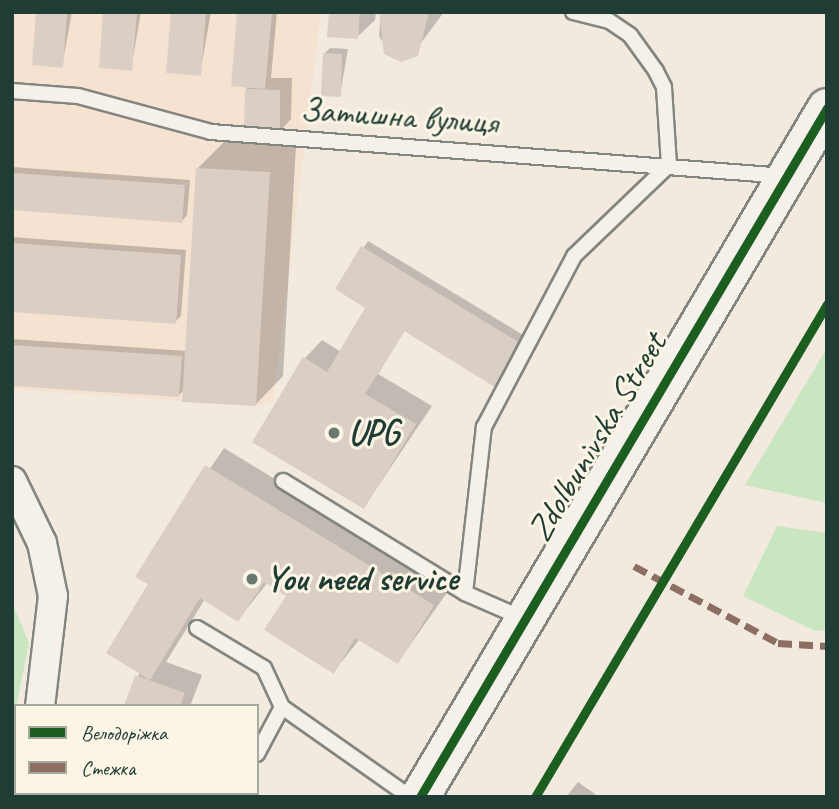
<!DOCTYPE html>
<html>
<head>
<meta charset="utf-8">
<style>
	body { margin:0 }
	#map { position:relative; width:839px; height:809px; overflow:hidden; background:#f2e9df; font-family:Caveat,sans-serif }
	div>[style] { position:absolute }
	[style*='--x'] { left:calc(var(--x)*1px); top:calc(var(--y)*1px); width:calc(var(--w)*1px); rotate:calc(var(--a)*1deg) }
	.built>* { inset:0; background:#f5e2d1 }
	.green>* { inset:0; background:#c9e6c1 }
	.shadow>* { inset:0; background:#0003 }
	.building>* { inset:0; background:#dbcfc5 }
	.roads { filter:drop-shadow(2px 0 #83857f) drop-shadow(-2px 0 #83857f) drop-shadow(0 2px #83857f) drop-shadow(0 -2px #83857f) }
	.lane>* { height:14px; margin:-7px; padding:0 7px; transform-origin:7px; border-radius:7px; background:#f5f1ea }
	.street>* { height:28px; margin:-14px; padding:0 14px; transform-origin:14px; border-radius:14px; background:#f5f1ea }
	.secondary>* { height:38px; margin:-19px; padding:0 19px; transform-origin:19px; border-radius:19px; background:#f5f1ea }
	.quiet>* { height:7px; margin-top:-3.5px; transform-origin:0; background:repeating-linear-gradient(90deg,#8d6e63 0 14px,transparent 0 21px) }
	.cycleway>* { height:9px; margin:-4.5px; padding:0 4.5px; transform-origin:4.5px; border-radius:4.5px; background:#1b5e20 }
	.dots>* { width:19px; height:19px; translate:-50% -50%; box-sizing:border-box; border:4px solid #fcf5e5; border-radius:50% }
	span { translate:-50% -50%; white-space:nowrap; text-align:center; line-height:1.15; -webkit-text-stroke:6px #fcf5e5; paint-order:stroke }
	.street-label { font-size:35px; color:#1f3d34 }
	.poi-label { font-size:35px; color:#1f3d34; font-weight:700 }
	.left { translate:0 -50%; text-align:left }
	.frame { position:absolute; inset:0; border:14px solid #1f3d34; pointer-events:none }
	.legend { position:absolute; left:14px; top:704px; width:245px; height:91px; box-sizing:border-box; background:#fcf5e5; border:2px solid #a4ab9e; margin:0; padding:9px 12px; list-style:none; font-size:21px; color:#1f3d34 }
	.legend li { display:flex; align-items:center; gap:14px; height:35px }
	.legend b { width:35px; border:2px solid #a4ab9e }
</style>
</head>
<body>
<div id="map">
	<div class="built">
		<div style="clip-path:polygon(12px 12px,321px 12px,273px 401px,256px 406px,12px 389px)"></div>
	</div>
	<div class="green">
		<div style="clip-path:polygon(827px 348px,827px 503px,745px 485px)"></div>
		<div style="clip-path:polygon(777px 526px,827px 533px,827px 630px,815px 631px,743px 596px)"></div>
		<div style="clip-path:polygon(12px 602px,29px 643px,12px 727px)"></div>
	</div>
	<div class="shadow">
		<div style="clip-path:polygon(38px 12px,72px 12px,62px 66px)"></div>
		<div style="clip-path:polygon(105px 12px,141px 12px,131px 69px)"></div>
		<div style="clip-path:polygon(173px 12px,211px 12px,200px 74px)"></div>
		<div style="clip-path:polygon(239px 12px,277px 12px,271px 78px,292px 78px,291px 119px,279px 132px,247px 90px)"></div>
		<div style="clip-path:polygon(330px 12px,376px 12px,375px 20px,357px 37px)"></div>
		<div style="clip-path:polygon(381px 12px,444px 12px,409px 59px,393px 58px,379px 36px)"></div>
		<div style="clip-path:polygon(330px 48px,348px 49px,340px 95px,324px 54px)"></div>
		<div style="clip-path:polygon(225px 141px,296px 145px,283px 376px,256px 404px,185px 389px,179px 395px,12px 384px,12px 339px,187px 351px,197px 169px)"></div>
		<div style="clip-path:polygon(12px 167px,190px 180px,187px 215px,182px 221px,12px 209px)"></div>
		<div style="clip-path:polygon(12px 237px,186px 250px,181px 316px,175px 322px,12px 310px)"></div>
		<div style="clip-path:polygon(368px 241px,538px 344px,512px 386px,405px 330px,378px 374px,432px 406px,364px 507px,254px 442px,305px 358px,322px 340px,341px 352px,368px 307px,337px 289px)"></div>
		<div style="clip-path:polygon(224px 448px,451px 587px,398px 662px,360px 639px,334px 671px,288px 595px,268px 582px,238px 620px,205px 599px,166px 662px,202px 675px,190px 706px,126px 706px,140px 672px,150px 584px,138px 576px)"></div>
		<div style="clip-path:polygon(578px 782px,595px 794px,593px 797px,566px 797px)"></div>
		<div style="clip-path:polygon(94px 793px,159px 793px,93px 797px)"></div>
	</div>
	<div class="building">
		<div style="clip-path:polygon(36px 12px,67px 12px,63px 68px,32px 65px)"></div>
		<div style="clip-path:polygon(103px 12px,137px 12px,132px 71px,99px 68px)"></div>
		<div style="clip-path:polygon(171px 12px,206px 12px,201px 76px,166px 73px)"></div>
		<div style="clip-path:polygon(237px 12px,272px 12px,265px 89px,231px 86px)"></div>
		<div style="clip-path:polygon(329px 12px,360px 12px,358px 39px,327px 37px)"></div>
		<div style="clip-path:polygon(379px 12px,429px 12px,418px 56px,401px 62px,384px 54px)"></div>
		<div style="clip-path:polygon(323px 53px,342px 54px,341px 97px,321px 96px)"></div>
		<div style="clip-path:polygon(245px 89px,280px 90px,280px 133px,244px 133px)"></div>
		<div style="clip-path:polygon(196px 168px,270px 172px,256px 406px,182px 402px)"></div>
		<div style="clip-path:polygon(12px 173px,185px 185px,182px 223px,12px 210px)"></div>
		<div style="clip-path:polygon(12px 243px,181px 255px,176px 324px,12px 312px)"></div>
		<div style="clip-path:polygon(361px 246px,533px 351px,506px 394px,404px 331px,365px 394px,416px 424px,364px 509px,252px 442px,303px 357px,327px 372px,365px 308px,335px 289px)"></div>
		<div style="clip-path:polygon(12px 345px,182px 356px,179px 397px,12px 386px)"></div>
		<div style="clip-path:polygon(205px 465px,434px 605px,398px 664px,355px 638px,334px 674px,264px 630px,286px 596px,264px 582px,238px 622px,200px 598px,150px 680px,106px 653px,148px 584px,135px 577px)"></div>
		<div style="clip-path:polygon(135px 675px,185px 693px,180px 706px,124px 706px)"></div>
		<div style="clip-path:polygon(92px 793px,149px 793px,91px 797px)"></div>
	</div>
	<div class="roads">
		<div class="lane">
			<div style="--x:12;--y:91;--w:66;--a:4.3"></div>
			<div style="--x:78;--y:96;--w:138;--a:15.1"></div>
			<div style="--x:211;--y:132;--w:576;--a:4.38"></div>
			<div style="--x:283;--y:481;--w:214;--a:31.6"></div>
			<div style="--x:465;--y:593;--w:62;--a:23.7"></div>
			<div style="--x:465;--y:593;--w:167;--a:-83.5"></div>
			<div style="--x:484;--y:427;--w:193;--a:-62.2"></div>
			<div style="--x:574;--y:256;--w:132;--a:-43.8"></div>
			<div style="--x:669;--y:165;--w:78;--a:-93.7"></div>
			<div style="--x:664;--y:87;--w:18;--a:-117"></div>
			<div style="--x:656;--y:71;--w:44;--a:-125.8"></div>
			<div style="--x:630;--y:35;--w:25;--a:-146"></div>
			<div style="--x:609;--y:21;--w:37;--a:-166"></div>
			<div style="--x:197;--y:628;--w:78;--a:30.8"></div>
			<div style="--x:264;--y:668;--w:43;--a:65.2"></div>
			<div style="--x:282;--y:707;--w:156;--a:35.1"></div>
			<div style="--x:257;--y:754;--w:53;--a:-62"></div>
			<div style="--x:235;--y:797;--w:4;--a:-63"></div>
		</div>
		<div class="street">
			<div style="--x:12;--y:481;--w:69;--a:64.2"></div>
			<div style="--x:42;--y:543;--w:54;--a:78.3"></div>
			<div style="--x:53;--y:596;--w:111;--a:96.7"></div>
			<div style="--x:12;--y:777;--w:8;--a:-60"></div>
		</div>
		<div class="secondary">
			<div style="--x:420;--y:797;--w:800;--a:-59.43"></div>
		</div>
	</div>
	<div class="quiet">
		<div style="--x:634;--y:566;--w:163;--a:28.1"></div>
		<div style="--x:778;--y:643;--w:49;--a:3.5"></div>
	</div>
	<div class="cycleway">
		<div style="--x:420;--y:797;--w:800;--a:-59.43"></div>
		<div style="--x:535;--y:797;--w:573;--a:-59.36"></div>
	</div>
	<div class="dots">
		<div style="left:334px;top:433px;background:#697970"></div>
		<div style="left:252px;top:579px;background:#697970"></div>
	</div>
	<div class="street-label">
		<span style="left:399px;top:116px;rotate:4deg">Затишна вулиця</span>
		<span style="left:597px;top:437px;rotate:-59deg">Zdolbunivska Street</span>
	</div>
	<div class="poi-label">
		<span class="left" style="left:348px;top:433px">UPG</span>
		<span class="left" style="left:266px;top:579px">You need service</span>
	</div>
	<div class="frame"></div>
	<ul class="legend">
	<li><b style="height:9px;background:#1b5e20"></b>Велодоріжка</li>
	<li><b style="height:9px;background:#8d6e63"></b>Стежка</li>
	</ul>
</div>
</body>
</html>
